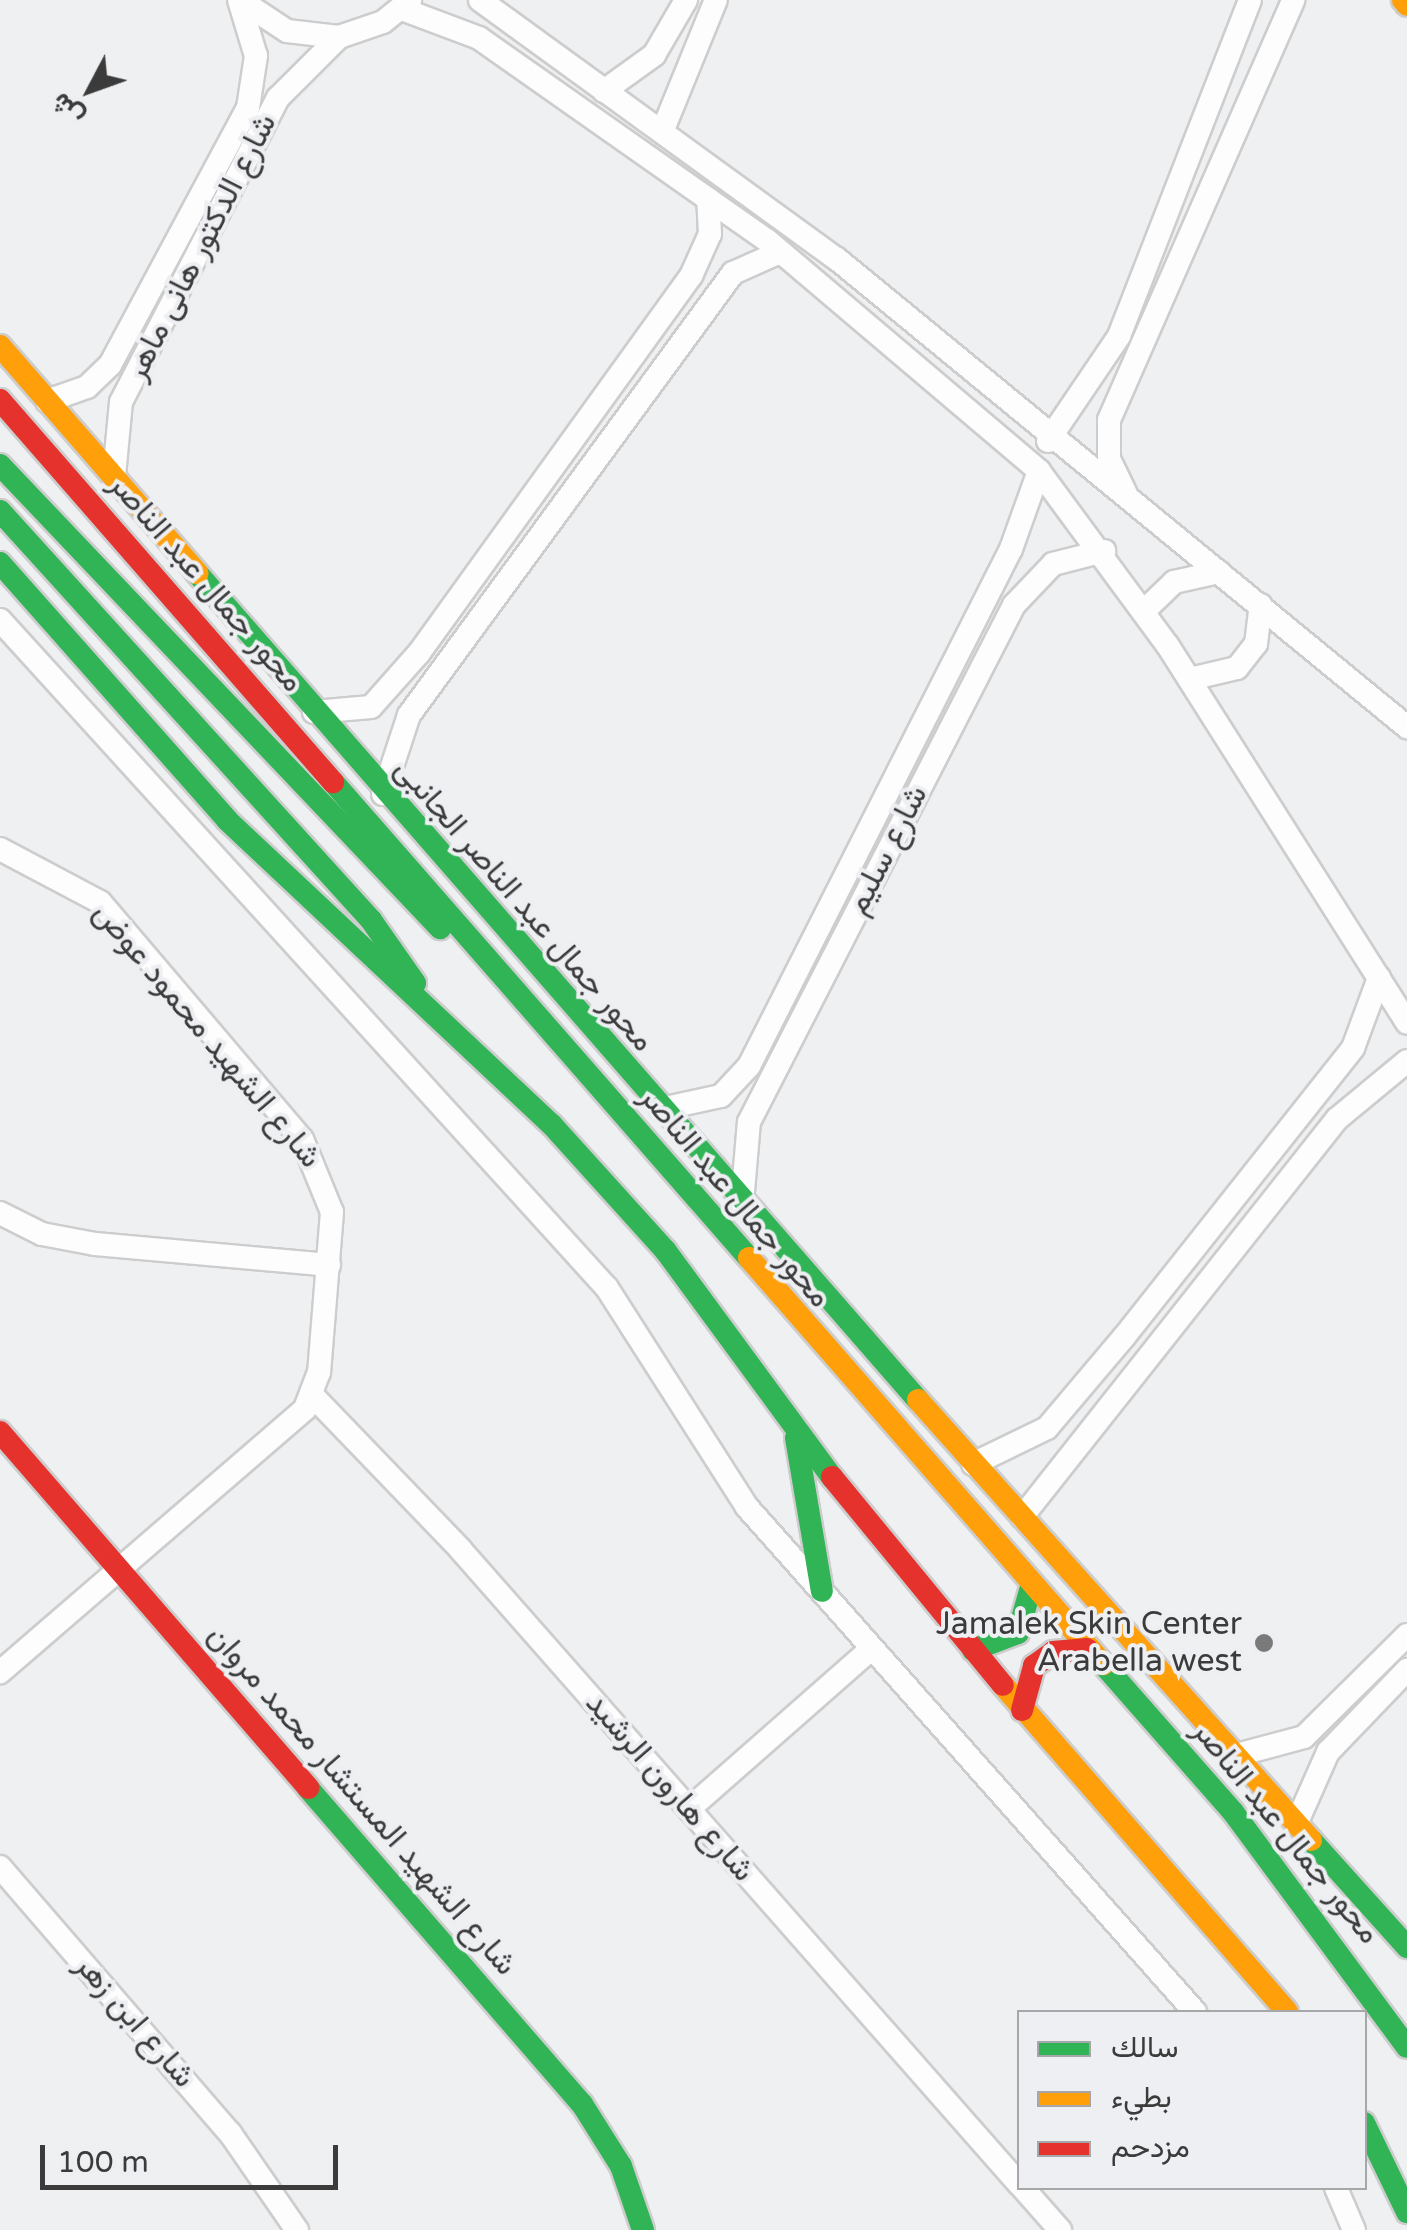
<!DOCTYPE html>
<html>
<head>
<meta charset="utf-8">
<style>
	body { margin:0 }
	#map { position:relative; width:1407px; height:2230px; overflow:hidden; background:#eff0f1; font-family:"Varela Round",Vazirmatn,sans-serif }
	div>[style] { position:absolute }
	[style*='--x'] { left:calc(var(--x)*1px); top:calc(var(--y)*1px); width:calc(var(--w)*1px); rotate:calc(var(--a)*1deg) }
	.roads { filter:drop-shadow(2px 0 #cdcdce) drop-shadow(-2px 0 #cdcdce) drop-shadow(0 2px #cdcdce) drop-shadow(0 -2px #cdcdce) }
	.street>* { height:22px; margin:-11px; padding:0 11px; transform-origin:11px; border-radius:11px; background:#fdfdfd }
	.fast>* { height:22px; margin:-11px; padding:0 11px; transform-origin:11px; border-radius:11px; background:#30b455 }
	.slow>* { height:22px; margin:-11px; padding:0 11px; transform-origin:11px; border-radius:11px; background:#ff9f0a }
	.jam>* { height:22px; margin:-11px; padding:0 11px; transform-origin:11px; border-radius:11px; background:#e5322d }
	.dots>* { width:28px; height:28px; translate:-50% -50%; box-sizing:border-box; border:5px solid #eeeff2; border-radius:50% }
	span { translate:-50% -50%; white-space:nowrap; text-align:center; line-height:1.15; -webkit-text-stroke:8px #eeeff2; paint-order:stroke }
	.street-label { font-size:32px; color:#3b3b3c }
	.poi-label { font-size:32px; color:#3b3b3c }
	.right { translate:-100% -50%; text-align:right }
	.legend { position:absolute; left:1017px; top:2010px; width:350px; height:180px; box-sizing:border-box; background:#eeeff2; border:2px solid #a6a7a9; margin:0; padding:12px 18px; list-style:none; font-size:30px; color:#3b3b3c }
	.legend li { display:flex; align-items:center; gap:20px; height:50px }
	.legend b { width:50px; border:2px solid #a6a7a9 }
	.north { position:absolute; left:40px; top:40px; width:100px; height:100px; -webkit-text-stroke:8px #eeeff2; paint-order:stroke; rotate:229deg; font-size:28px; font-weight:700; line-height:40px; text-align:center; color:#3b3b3c }
	.north::after { content:''; display:block; margin:auto; width:35px; height:45px; background:#3b3b3c; clip-path:polygon(50% 0,100% 100%,50% 72%,0 100%) }
	.scale { position:absolute; left:40px; top:2145px; width:298px; height:45px; box-sizing:border-box; border:5px solid #3b3b3c; border-top:0; padding-left:12px; font-size:30px; line-height:35px; white-space:nowrap; color:#3b3b3c; -webkit-text-stroke:8px #eeeff2; paint-order:stroke }
</style>
</head>
<body>
<div id="map">
	<div class="roads">
		<div class="street">
			<div style="--x:240;--y:0;--w:56;--a:33.4"></div>
			<div style="--x:287;--y:31;--w:52;--a:6.6"></div>
			<div style="--x:339;--y:37;--w:46;--a:-18.8"></div>
			<div style="--x:383;--y:22;--w:35;--a:-39"></div>
			<div style="--x:480;--y:0;--w:441;--a:36"></div>
			<div style="--x:837;--y:259;--w:738;--a:39.39"></div>
			<div style="--x:402;--y:9;--w:82;--a:20.6"></div>
			<div style="--x:479;--y:38;--w:353;--a:35.1"></div>
			<div style="--x:768;--y:241;--w:355;--a:40.3"></div>
			<div style="--x:1039;--y:471;--w:217;--a:53.6"></div>
			<div style="--x:1168;--y:646;--w:446;--a:57.6"></div>
			<div style="--x:604;--y:91;--w:62;--a:-35.8"></div>
			<div style="--x:654;--y:55;--w:64;--a:-59.8"></div>
			<div style="--x:662;--y:132;--w:143;--a:-67.8"></div>
			<div style="--x:47;--y:401;--w:42;--a:-19.3"></div>
			<div style="--x:87;--y:387;--w:32;--a:-44"></div>
			<div style="--x:110;--y:365;--w:292;--a:-61.8"></div>
			<div style="--x:248;--y:108;--w:53;--a:-81.3"></div>
			<div style="--x:256;--y:56;--w:59;--a:-106.9"></div>
			<div style="--x:1048;--y:441;--w:127;--a:-55.9"></div>
			<div style="--x:1119;--y:336;--w:361;--a:-68.7"></div>
			<div style="--x:114;--y:476;--w:74;--a:-84.6"></div>
			<div style="--x:121;--y:402;--w:342;--a:-62.7"></div>
			<div style="--x:278;--y:98;--w:86;--a:-45"></div>
			<div style="--x:1127;--y:496;--w:41;--a:-115.9"></div>
			<div style="--x:1109;--y:459;--w:39;--a:-90"></div>
			<div style="--x:1109;--y:420;--w:459;--a:-66.3"></div>
			<div style="--x:1144;--y:611;--w:42;--a:-44"></div>
			<div style="--x:1174;--y:582;--w:46;--a:-12.5"></div>
			<div style="--x:0;--y:620;--w:903;--a:47.74"></div>
			<div style="--x:607;--y:1288;--w:260;--a:57.4"></div>
			<div style="--x:747;--y:1507;--w:675;--a:48.42"></div>
			<div style="--x:1190;--y:679;--w:48;--a:-13.2"></div>
			<div style="--x:1237;--y:668;--w:31;--a:-52"></div>
			<div style="--x:1256;--y:644;--w:39;--a:-83"></div>
			<div style="--x:314;--y:712;--w:57;--a:-5"></div>
			<div style="--x:371;--y:707;--w:72;--a:-48.4"></div>
			<div style="--x:419;--y:653;--w:465;--a:-54.2"></div>
			<div style="--x:691;--y:276;--w:46;--a:-65.7"></div>
			<div style="--x:710;--y:234;--w:35;--a:-93"></div>
			<div style="--x:383;--y:794;--w:83;--a:-71.8"></div>
			<div style="--x:409;--y:715;--w:548;--a:-53.76"></div>
			<div style="--x:733;--y:273;--w:51;--a:-24.1"></div>
			<div style="--x:0;--y:849;--w:113;--a:27.9"></div>
			<div style="--x:100;--y:902;--w:311;--a:49.6"></div>
			<div style="--x:302;--y:1139;--w:79;--a:67.7"></div>
			<div style="--x:332;--y:1212;--w:161;--a:94.6"></div>
			<div style="--x:319;--y:1372;--w:40;--a:111"></div>
			<div style="--x:305;--y:1409;--w:403;--a:139.2"></div>
			<div style="--x:661;--y:1109;--w:61;--a:-12.2"></div>
			<div style="--x:721;--y:1096;--w:41;--a:-47"></div>
			<div style="--x:749;--y:1066;--w:580;--a:-63.13"></div>
			<div style="--x:1011;--y:549;--w:83;--a:-70.3"></div>
			<div style="--x:742;--y:1203;--w:81;--a:-85.1"></div>
			<div style="--x:749;--y:1122;--w:581;--a:-62.86"></div>
			<div style="--x:1014;--y:605;--w:57;--a:-46.4"></div>
			<div style="--x:1053;--y:564;--w:53;--a:-14.3"></div>
			<div style="--x:0;--y:1213;--w:47;--a:26.6"></div>
			<div style="--x:42;--y:1234;--w:54;--a:10.7"></div>
			<div style="--x:95;--y:1244;--w:235;--a:5.1"></div>
			<div style="--x:313;--y:1396;--w:212;--a:46.1"></div>
			<div style="--x:460;--y:1549;--w:846;--a:48.64"></div>
			<div style="--x:973;--y:1464;--w:82;--a:-25.9"></div>
			<div style="--x:1047;--y:1428;--w:119;--a:-49.8"></div>
			<div style="--x:1124;--y:1337;--w:369;--a:-51.6"></div>
			<div style="--x:1353;--y:1048;--w:75;--a:-69.6"></div>
			<div style="--x:1022;--y:1517;--w:508;--a:-51.64"></div>
			<div style="--x:1337;--y:1119;--w:91;--a:-39.6"></div>
			<div style="--x:1237;--y:1755;--w:69;--a:-15"></div>
			<div style="--x:1304;--y:1737;--w:145;--a:-44.7"></div>
			<div style="--x:689;--y:1809;--w:240;--a:-41.3"></div>
			<div style="--x:1297;--y:1822;--w:77;--a:-66.1"></div>
			<div style="--x:1328;--y:1752;--w:114;--a:-46.1"></div>
			<div style="--x:0;--y:1867;--w:352;--a:49.2"></div>
			<div style="--x:230;--y:2133;--w:118;--a:55.4"></div>
			<div style="--x:1023;--y:2188;--w:56;--a:48.6"></div>
			<div style="--x:1336;--y:2188;--w:46;--a:66.8"></div>
		</div>
		<div class="fast">
			<div style="--x:0;--y:465;--w:639;--a:46.46"></div>
			<div style="--x:0;--y:511;--w:552;--a:47.79"></div>
			<div style="--x:371;--y:920;--w:77;--a:55.1"></div>
			<div style="--x:0;--y:563;--w:343;--a:48.5"></div>
			<div style="--x:227;--y:820;--w:446;--a:43.2"></div>
			<div style="--x:552;--y:1125;--w:169;--a:47.9"></div>
			<div style="--x:665;--y:1250;--w:282;--a:53.7"></div>
			<div style="--x:197;--y:573;--w:1097;--a:48.92"></div>
			<div style="--x:333;--y:782;--w:632;--a:48.85"></div>
			<div style="--x:796;--y:1438;--w:155;--a:80.4"></div>
			<div style="--x:973;--y:1650;--w:48;--a:-20.7"></div>
			<div style="--x:1018;--y:1633;--w:48;--a:-74.2"></div>
			<div style="--x:1103;--y:1664;--w:197;--a:48.7"></div>
			<div style="--x:1233;--y:1812;--w:292;--a:53.5"></div>
			<div style="--x:308;--y:1788;--w:418;--a:49.1"></div>
			<div style="--x:582;--y:2104;--w:73;--a:57.8"></div>
			<div style="--x:621;--y:2166;--w:68;--a:71"></div>
			<div style="--x:1311;--y:1840;--w:144;--a:48.1"></div>
			<div style="--x:1364;--y:2123;--w:99;--a:64.2"></div>
		</div>
		<div class="slow">
			<div style="--x:1403;--y:0;--w:6;--a:51"></div>
			<div style="--x:0;--y:346;--w:301;--a:49"></div>
			<div style="--x:749;--y:1258;--w:539;--a:48.91"></div>
			<div style="--x:918;--y:1400;--w:590;--a:48.23"></div>
			<div style="--x:1003;--y:1685;--w:433;--a:49"></div>
		</div>
		<div class="jam">
			<div style="--x:0;--y:400;--w:507;--a:48.92"></div>
			<div style="--x:0;--y:1432;--w:471;--a:49.1"></div>
			<div style="--x:832;--y:1477;--w:269;--a:50.6"></div>
			<div style="--x:1022;--y:1710;--w:46;--a:-74.7"></div>
			<div style="--x:1034;--y:1666;--w:24;--a:-36"></div>
			<div style="--x:1053;--y:1652;--w:34;--a:-5"></div>
		</div>
	</div>
	<div class="dots">
		<div style="left:1264px;top:1643px;background:#7a7a7b"></div>
	</div>
	<div class="street-label">
		<span style="left:201px;top:247px;rotate:-63deg">شارع الدكتور هانى ماهر</span>
		<span style="left:206px;top:583px;rotate:49deg">محور جمال عبد الناصر</span>
		<span style="left:887px;top:850px;rotate:-63deg">شارع سليم</span>
		<span style="left:524px;top:905px;rotate:49deg">محور جمال عبد الناصر الجانبى</span>
		<span style="left:207px;top:1035px;rotate:50deg">شارع الشهيد محمود عوض</span>
		<span style="left:735px;top:1197px;rotate:50deg">محور جمال عبد الناصر</span>
		<span style="left:670px;top:1787px;rotate:49deg">شارع هارون الرشيد</span>
		<span style="left:362px;top:1800px;rotate:49deg">شارع الشهيد المستشار محمد مروان</span>
		<span style="left:1286px;top:1832px;rotate:51deg">محور جمال عبد الناصر</span>
		<span style="left:135px;top:2021px;rotate:49deg">شارع ابن زهر</span>
	</div>
	<div class="poi-label">
		<span class="right" style="left:1242px;top:1643px">Jamalek Skin Center<br>Arabella west</span>
	</div>
	<ul class="legend">
	<li><b style="height:12px;background:#30b455"></b>سالك</li>
	<li><b style="height:12px;background:#ff9f0a"></b>بطيء</li>
	<li><b style="height:12px;background:#e5322d"></b>مزدحم</li>
	</ul>
	<div class="north">ش</div>
	<div class="scale">100 m</div>
</div>
</body>
</html>
